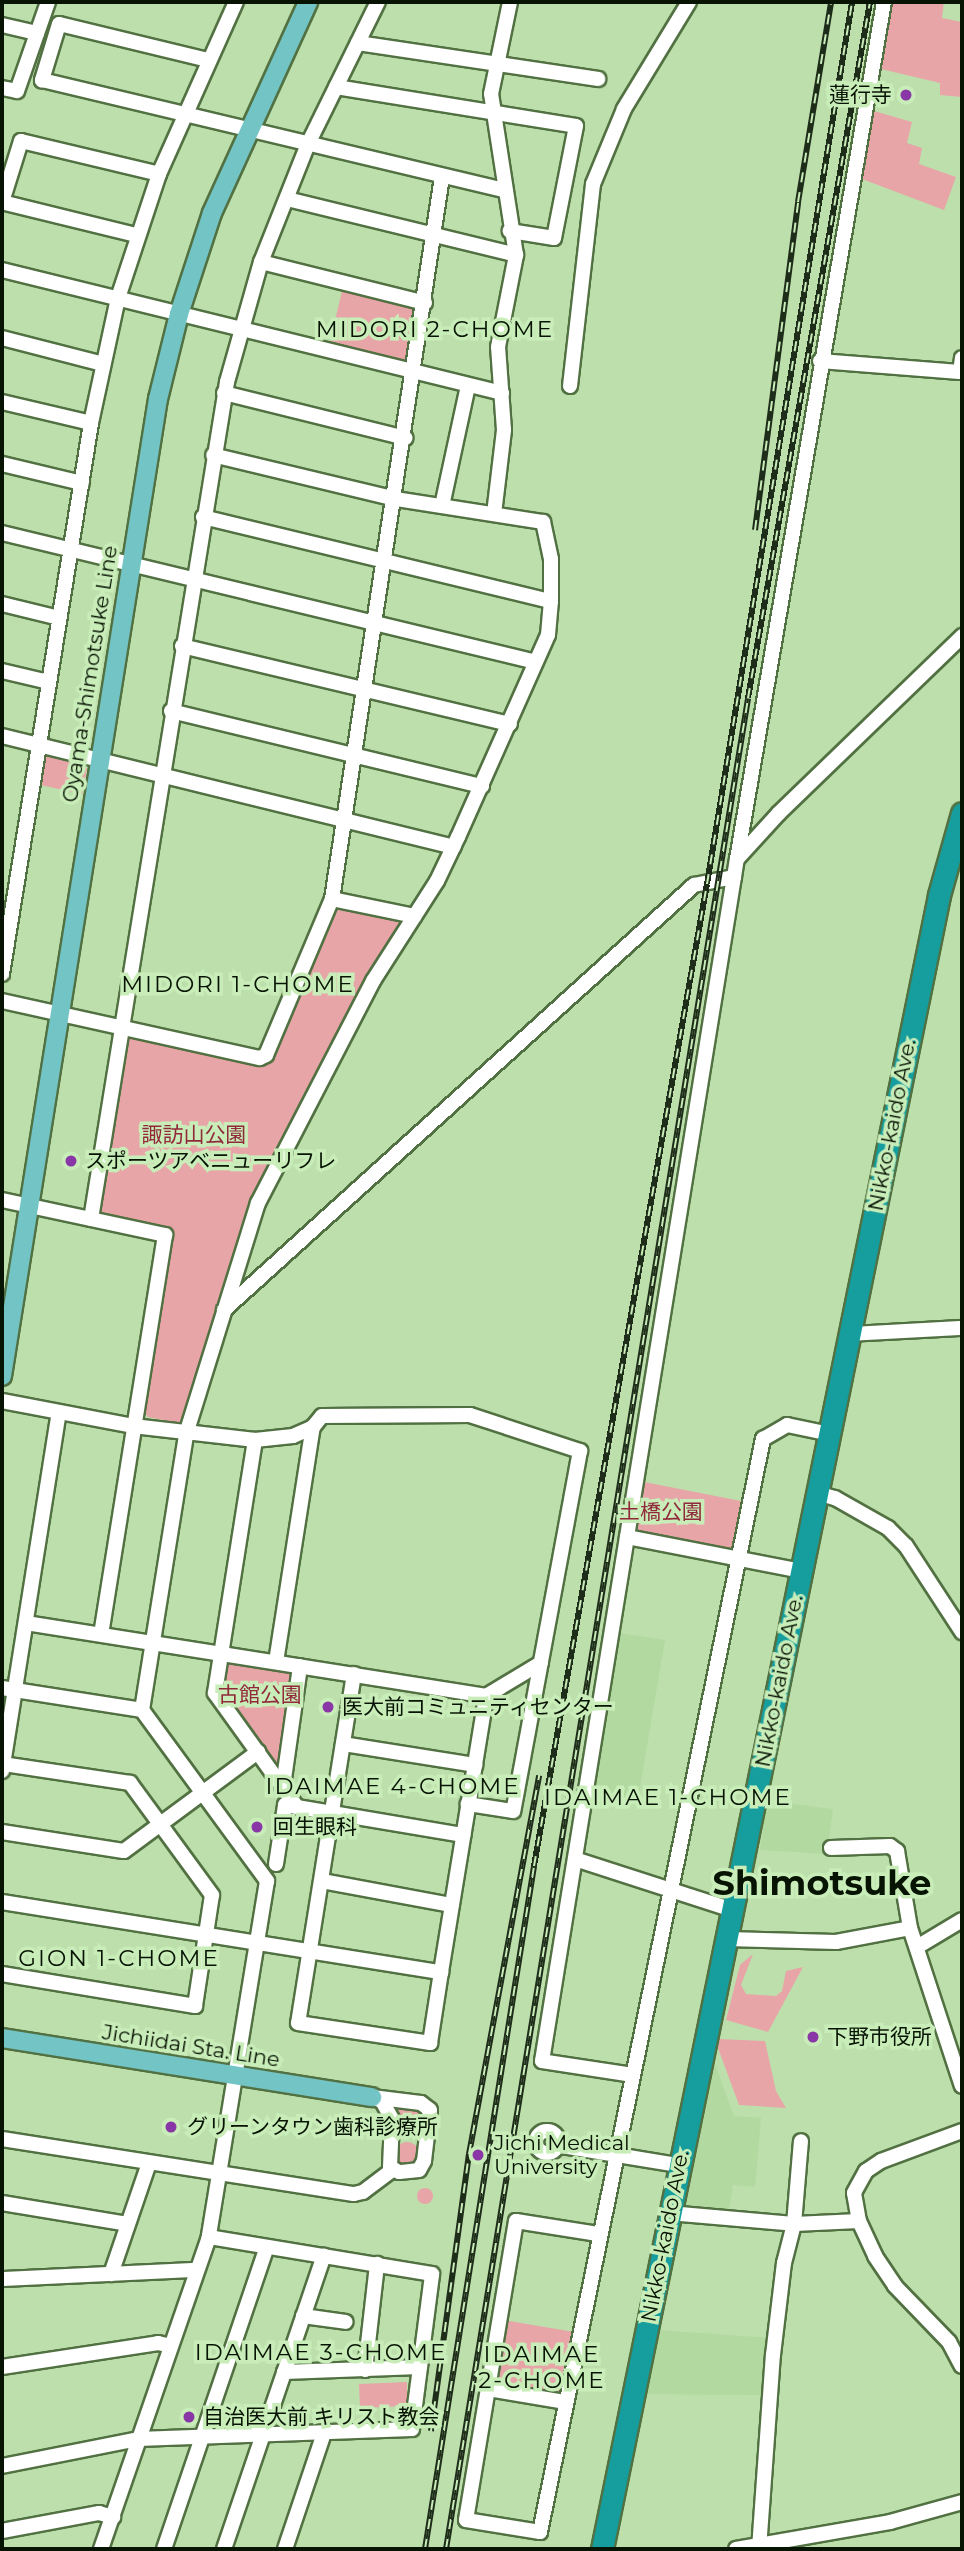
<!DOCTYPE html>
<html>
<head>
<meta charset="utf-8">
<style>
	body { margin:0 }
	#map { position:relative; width:964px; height:2551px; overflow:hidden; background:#bddfac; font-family:Montserrat,"Noto Sans JP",sans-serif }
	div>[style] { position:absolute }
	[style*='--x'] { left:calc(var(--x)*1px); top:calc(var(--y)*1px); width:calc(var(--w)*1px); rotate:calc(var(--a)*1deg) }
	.built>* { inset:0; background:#b2d99f }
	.green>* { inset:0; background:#e7a5a8 }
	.round { border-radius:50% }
	.roads { filter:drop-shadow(2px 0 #527142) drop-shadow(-2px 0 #527142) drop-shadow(0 2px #527142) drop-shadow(0 -2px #527142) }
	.minor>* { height:14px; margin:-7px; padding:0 7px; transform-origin:7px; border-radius:7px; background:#fff }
	.minor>.ring { margin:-7px; padding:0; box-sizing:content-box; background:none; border:14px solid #fff; border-radius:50% }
	.major>* { height:18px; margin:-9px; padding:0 9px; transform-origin:9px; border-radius:9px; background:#73c4c5 }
	.highway>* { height:21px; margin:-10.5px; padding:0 10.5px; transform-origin:10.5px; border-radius:10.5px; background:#169d9e }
	.rail>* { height:6px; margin-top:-3px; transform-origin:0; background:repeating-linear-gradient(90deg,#c9edb9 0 10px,#1e2d19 0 20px); box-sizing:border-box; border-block:2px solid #1e2d19 }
	.dots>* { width:19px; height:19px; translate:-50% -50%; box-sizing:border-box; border:4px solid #c9edb9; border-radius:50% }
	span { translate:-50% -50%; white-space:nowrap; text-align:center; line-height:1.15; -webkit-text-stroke:7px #c9edb9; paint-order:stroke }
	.poi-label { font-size:21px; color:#071303 }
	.right { translate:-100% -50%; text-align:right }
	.left { translate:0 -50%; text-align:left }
	.street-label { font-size:21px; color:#071303 }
	.park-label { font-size:21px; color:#90293a }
	.neighbourhood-label { font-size:23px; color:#071303; letter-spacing:2px }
	.town-label { font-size:35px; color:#071303; font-weight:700 }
	.frame { position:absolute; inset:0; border:4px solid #071303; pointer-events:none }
</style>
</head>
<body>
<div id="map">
	<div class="built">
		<div style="clip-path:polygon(619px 1633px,665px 1640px,638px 1799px,592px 1792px)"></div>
		<div style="clip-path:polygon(767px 1801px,833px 1809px,827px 1854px,760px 1850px)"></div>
		<div style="clip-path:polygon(714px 2061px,734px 2116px,761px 2118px,755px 2187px,733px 2185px,728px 2216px,682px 2209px)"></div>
		<div style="clip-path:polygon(657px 2330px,770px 2338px,765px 2395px,645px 2394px)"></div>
	</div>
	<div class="green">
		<div style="clip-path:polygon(892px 2px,944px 2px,942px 18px,962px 22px,962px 97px,940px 95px,940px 83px,881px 69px)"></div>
		<div style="clip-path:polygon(874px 111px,912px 122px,907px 143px,922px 148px,919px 164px,956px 177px,944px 210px,862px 179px)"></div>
		<div style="clip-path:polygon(343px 287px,415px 305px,419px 311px,412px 359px,405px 364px,329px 345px)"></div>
		<div style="clip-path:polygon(49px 753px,83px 762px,87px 769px,82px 794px,36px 784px,42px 758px)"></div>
		<div style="clip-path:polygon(340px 905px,399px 919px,402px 926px,279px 1151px,185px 1419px,178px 1423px,148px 1417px,144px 1411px,170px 1231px,101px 1216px,97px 1210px,125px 1038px,131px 1034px,267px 1065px,333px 909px)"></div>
		<div style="clip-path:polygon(639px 1481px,746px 1502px,736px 1548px,730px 1552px,635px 1534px,631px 1528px)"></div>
		<div style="clip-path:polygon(231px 1659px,289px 1669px,294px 1675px,280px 1761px,272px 1763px,220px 1692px,225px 1664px)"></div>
		<div style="clip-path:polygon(753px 1954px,741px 1985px,746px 1994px,776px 1996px,782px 1991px,786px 1971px,803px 1967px,768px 2032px,726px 2020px,740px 1965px)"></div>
		<div style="clip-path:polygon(719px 2039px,765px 2041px,776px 2091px,786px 2108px,739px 2105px,718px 2048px)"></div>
		<div style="clip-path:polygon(398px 2107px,420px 2110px,424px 2119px,399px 2118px)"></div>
		<div class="round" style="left:395px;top:2142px;width:24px;height:24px"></div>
		<div class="round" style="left:417px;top:2188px;width:16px;height:16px"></div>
		<div style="clip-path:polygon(504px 2320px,574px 2332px,563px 2391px,556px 2396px,500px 2387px,495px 2380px)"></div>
		<div style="clip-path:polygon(407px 2382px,407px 2406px,360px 2408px,359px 2384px)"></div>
	</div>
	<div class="roads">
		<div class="minor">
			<div style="--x:2;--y:25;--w:36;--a:13"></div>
			<div style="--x:358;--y:43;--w:243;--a:8.5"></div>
			<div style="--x:208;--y:60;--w:153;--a:-166.4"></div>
			<div style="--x:59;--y:24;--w:59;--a:106.9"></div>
			<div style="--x:42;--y:80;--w:475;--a:13.4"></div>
			<div style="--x:336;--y:87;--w:243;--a:9.2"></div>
			<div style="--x:576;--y:126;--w:114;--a:101.1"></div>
			<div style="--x:554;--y:238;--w:45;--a:-171"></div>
			<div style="--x:2;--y:88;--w:15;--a:11"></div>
			<div style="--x:17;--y:91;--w:94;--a:-70.8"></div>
			<div style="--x:287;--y:199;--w:236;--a:13.7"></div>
			<div style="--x:136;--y:235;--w:138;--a:-166.2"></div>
			<div style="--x:2;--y:202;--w:64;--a:-72.7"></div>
			<div style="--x:21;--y:141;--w:142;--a:13.4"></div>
			<div style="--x:261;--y:262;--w:169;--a:14"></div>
			<div style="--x:2;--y:270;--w:515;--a:13.82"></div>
			<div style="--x:2;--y:338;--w:104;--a:14.4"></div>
			<div style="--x:820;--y:361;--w:140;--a:4.5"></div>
			<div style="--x:960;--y:372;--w:14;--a:-82"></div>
			<div style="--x:570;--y:386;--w:203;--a:-83.5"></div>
			<div style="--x:593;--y:184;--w:81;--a:-67.5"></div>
			<div style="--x:624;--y:109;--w:125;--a:-58.7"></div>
			<div style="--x:224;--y:393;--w:187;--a:13.9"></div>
			<div style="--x:2;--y:402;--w:91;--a:13.3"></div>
			<div style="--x:2;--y:464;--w:82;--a:13.4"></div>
			<div style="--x:442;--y:506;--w:123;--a:-77.8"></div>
			<div style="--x:494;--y:514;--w:85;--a:-83.2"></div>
			<div style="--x:504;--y:430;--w:83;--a:-94.1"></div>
			<div style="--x:498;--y:347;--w:94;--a:-78.9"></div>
			<div style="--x:516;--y:255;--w:163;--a:-98.8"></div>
			<div style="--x:491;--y:94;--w:94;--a:-78.3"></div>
			<div style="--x:203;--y:517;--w:358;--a:13.6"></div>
			<div style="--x:2;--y:533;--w:549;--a:13.58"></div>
			<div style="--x:2;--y:604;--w:59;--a:13.8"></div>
			<div style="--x:182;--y:646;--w:337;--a:13.4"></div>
			<div style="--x:2;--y:671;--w:48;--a:13.2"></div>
			<div style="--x:171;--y:711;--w:320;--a:13.6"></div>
			<div style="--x:2;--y:736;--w:465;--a:13.8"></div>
			<div style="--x:737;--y:859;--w:870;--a:-80.27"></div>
			<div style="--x:332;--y:899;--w:84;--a:11.7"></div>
			<div style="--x:2;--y:974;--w:558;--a:-80.82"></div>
			<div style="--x:91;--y:423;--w:128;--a:-77.8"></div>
			<div style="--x:118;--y:298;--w:131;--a:-71.7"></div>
			<div style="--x:159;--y:174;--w:188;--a:-65.9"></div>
			<div style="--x:2;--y:1001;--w:264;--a:12.5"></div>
			<div style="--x:260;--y:1058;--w:7;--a:-27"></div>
			<div style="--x:266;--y:1055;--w:169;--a:-67.1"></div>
			<div style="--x:332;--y:899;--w:730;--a:-81.34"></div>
			<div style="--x:2;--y:1200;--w:167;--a:12.1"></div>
			<div style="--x:165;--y:1235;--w:404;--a:99.1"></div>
			<div style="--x:91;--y:1219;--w:848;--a:-80.77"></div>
			<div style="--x:227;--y:382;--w:125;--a:-74.2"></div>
			<div style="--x:261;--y:262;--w:127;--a:-68.3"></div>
			<div style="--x:308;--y:144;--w:158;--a:-63.8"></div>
			<div style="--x:224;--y:1310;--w:634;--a:-42.12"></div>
			<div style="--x:694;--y:885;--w:41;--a:-11.3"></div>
			<div style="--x:734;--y:877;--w:18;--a:-81"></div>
			<div style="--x:737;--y:859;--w:62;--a:-47.6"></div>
			<div style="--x:779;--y:813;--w:255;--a:-44"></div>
			<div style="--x:850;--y:1334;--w:112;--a:-3.1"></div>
			<div style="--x:2;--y:1401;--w:133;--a:10.8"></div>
			<div style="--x:133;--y:1426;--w:123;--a:6.5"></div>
			<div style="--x:255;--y:1440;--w:38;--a:-6"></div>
			<div style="--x:293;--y:1436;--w:22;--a:-24"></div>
			<div style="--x:313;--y:1427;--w:14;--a:-51"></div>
			<div style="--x:322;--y:1416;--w:148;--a:-0.4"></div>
			<div style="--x:470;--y:1415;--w:116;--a:18.1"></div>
			<div style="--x:580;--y:1451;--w:366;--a:100.5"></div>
			<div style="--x:513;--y:1811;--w:46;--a:-171.2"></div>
			<div style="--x:255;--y:1440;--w:256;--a:99"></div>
			<div style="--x:215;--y:1693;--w:140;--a:54.3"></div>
			<div style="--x:817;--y:1493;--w:19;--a:16"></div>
			<div style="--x:835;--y:1498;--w:61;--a:29.5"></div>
			<div style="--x:888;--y:1528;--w:25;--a:45"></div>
			<div style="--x:906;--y:1546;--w:103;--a:56.9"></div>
			<div style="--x:627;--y:1537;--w:178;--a:11"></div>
			<div style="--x:26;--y:1623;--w:466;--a:9"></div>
			<div style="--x:486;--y:1696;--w:64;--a:-31"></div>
			<div style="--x:276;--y:1662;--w:238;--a:-81.1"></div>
			<div style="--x:354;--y:1674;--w:353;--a:99.1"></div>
			<div style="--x:298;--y:2023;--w:134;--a:8.6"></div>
			<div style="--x:430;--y:2043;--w:72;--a:-81.2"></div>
			<div style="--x:2;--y:1688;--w:142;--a:8.9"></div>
			<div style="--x:142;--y:1710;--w:212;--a:53.8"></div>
			<div style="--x:267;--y:1881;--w:361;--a:99.3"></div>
			<div style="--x:209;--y:2237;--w:330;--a:109.1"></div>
			<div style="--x:142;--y:1710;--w:279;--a:-80.9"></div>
			<div style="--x:186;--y:1434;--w:242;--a:-72.7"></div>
			<div style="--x:258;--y:1203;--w:250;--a:-62.6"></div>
			<div style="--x:373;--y:981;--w:119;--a:-57.4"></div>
			<div style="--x:437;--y:881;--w:49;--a:-64.5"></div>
			<div style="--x:458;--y:837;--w:221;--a:-66"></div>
			<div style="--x:548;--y:635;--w:34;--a:-85"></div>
			<div style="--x:551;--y:601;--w:42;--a:-90"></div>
			<div style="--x:551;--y:559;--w:38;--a:-102"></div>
			<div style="--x:543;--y:522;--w:149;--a:-171.1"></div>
			<div style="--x:396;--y:499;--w:188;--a:-166.5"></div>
			<div style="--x:343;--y:1744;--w:134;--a:9"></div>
			<div style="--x:2;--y:1771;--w:363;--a:-81"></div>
			<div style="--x:283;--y:1786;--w:121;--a:-81.9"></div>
			<div style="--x:2;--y:1832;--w:123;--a:8.9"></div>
			<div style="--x:124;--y:1851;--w:167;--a:-36.5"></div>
			<div style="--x:831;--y:1848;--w:59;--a:-1.9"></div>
			<div style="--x:890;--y:1846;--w:9;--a:36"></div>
			<div style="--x:897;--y:1851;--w:78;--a:80.4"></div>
			<div style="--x:578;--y:1860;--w:163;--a:17.9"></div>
			<div style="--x:276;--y:1864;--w:60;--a:-81.3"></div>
			<div style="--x:285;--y:1805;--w:181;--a:9.6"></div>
			<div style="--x:322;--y:1881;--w:132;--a:10.5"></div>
			<div style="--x:2;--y:1902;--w:445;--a:9.1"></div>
			<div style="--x:441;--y:1972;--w:280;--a:-80.7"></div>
			<div style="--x:727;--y:1939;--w:109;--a:1.6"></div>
			<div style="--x:836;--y:1942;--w:75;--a:-10.7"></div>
			<div style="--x:910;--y:1928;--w:166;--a:71.8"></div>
			<div style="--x:917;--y:1947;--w:52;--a:-31"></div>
			<div style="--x:2;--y:1974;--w:196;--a:9.4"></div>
			<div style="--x:195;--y:2006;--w:112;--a:-81.3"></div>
			<div style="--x:212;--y:1895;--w:139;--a:-126.2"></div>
			<div style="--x:130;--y:1783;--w:128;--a:-171.5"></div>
			<div style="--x:633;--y:2075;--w:92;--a:-171.3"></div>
			<div style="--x:542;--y:2061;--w:1199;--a:-80.79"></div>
			<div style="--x:372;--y:2097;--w:49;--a:7"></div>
			<div style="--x:421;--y:2103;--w:11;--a:38"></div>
			<div style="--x:430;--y:2110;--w:51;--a:96.7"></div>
			<div style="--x:424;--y:2161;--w:10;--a:119"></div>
			<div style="--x:419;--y:2170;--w:20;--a:174"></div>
			<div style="--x:399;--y:2172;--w:10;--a:-151"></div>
			<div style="--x:390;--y:2167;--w:48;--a:-87.6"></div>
			<div style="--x:392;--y:2119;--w:21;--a:-119"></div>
			<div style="--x:382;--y:2101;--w:11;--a:-158"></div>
			<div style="--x:393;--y:2126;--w:36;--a:9"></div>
			<div style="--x:962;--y:2131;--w:86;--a:159.7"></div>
			<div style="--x:881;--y:2161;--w:18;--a:146"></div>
			<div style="--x:866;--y:2171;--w:25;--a:119"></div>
			<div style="--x:854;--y:2193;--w:28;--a:80"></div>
			<div style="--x:859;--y:2221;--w:38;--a:65"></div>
			<div style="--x:875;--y:2256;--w:36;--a:56"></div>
			<div style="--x:895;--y:2286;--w:78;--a:46"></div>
			<div style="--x:949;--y:2342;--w:27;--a:62"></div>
			<div class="ring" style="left:536px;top:2131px;width:8px;height:8px"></div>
			<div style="--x:2;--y:2139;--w:356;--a:8.9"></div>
			<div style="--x:354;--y:2194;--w:9;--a:-13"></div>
			<div style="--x:363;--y:2192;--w:38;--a:-37"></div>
			<div style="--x:556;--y:2145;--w:124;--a:9.3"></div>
			<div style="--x:2;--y:2203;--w:127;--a:9.5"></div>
			<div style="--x:669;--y:2213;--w:125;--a:5"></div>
			<div style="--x:794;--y:2224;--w:65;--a:-2.6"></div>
			<div style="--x:598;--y:2234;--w:83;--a:-171"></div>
			<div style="--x:516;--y:2221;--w:303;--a:99.5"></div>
			<div style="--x:466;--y:2520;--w:75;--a:9.2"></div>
			<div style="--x:540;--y:2532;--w:1116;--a:-78.47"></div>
			<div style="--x:763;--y:1439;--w:28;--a:-30"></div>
			<div style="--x:787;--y:1425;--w:44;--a:11.8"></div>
			<div style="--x:111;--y:2274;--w:117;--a:-71.1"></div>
			<div style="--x:2;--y:2279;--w:194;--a:-2.7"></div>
			<div style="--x:303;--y:2316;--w:43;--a:7.9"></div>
			<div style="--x:2;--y:2367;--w:158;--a:-8.7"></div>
			<div style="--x:158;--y:2343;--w:13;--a:13"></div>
			<div style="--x:365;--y:2370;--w:107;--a:-83.5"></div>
			<div style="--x:284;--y:2372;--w:136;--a:-2.1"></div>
			<div style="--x:488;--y:2389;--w:78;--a:9.6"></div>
			<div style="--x:2;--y:2466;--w:139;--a:-11.2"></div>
			<div style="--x:138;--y:2439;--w:274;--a:-2.1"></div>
			<div style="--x:412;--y:2429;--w:156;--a:-82.6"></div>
			<div style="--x:432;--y:2274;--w:226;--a:-170.6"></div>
			<div style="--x:2;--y:2531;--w:99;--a:-10.5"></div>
			<div style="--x:99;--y:2513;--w:15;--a:16"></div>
			<div style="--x:164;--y:2549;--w:319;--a:-71.2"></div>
			<div style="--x:224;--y:2549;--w:310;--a:-71.2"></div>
			<div style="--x:285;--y:2549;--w:122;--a:-71.4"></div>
			<div style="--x:736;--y:2549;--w:156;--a:-9.9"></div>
			<div style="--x:890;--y:2522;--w:75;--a:-15.5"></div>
			<div style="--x:759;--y:2549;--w:195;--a:-85.9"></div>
			<div style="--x:773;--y:2355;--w:93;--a:-83.2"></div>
			<div style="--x:784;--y:2263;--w:40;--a:-75.6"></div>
			<div style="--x:794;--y:2224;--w:83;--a:-85.2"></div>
		</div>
		<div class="major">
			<div style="--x:2;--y:1376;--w:989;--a:-80.93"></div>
			<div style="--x:158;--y:399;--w:88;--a:-76.1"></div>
			<div style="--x:179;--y:314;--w:106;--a:-71.9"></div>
			<div style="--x:212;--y:213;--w:232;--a:-65.5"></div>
			<div style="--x:2;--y:2038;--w:375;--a:9.1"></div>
		</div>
		<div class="highway">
			<div style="--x:602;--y:2549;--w:1688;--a:-78.48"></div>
			<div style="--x:939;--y:895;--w:85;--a:-74.3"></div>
		</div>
	</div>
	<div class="rail">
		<div style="--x:755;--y:530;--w:331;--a:-82.5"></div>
		<div style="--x:798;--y:202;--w:203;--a:-80.6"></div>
		<div style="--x:431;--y:2431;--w:280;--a:-82.2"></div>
		<div style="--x:469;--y:2154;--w:385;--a:-79.5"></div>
		<div style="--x:425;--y:2549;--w:692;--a:-80.93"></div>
		<div style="--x:534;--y:1866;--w:997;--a:-80.01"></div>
		<div style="--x:707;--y:884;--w:894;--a:-80.66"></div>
		<div style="--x:446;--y:2549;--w:1875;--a:-80.73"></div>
		<div style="--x:748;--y:698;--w:707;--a:-80.06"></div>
	</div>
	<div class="dots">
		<div style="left:906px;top:95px;background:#8937a6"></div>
		<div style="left:71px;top:1161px;background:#8937a6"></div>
		<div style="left:328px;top:1707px;background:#8937a6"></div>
		<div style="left:257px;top:1827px;background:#8937a6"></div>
		<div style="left:813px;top:2037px;background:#8937a6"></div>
		<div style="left:171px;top:2127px;background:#8937a6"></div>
		<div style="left:478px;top:2155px;background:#8937a6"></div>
		<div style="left:189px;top:2417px;background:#8937a6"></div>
	</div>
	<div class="poi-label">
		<span class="right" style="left:892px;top:95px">蓮行寺</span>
		<span class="left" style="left:85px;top:1161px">スポーツアベニューリフレ</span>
		<span class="left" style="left:342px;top:1707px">医大前コミュニティセンター</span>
		<span class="left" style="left:273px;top:1827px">回生眼科</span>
		<span class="left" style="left:827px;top:2037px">下野市役所</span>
		<span class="left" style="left:187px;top:2127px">グリーンタウン歯科診療所</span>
		<span class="left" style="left:494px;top:2155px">Jichi Medical<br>University</span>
		<span class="left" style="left:203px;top:2417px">自治医大前 キリスト教会</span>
	</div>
	<div class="street-label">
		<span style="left:90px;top:674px;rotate:-81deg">Oyama-Shimotsuke Line</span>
		<span style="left:892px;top:1125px;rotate:-79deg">Nikko-kaido Ave.</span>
		<span style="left:779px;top:1681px;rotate:-79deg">Nikko-kaido Ave.</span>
		<span style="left:191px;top:2046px;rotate:9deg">Jichiidai Sta. Line</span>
		<span style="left:665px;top:2236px;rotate:-79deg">Nikko-kaido Ave.</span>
	</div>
	<div class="park-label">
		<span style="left:194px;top:1135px">諏訪山公園</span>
		<span style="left:661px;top:1512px">土橋公園</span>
		<span style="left:260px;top:1695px">古館公園</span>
	</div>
	<div class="neighbourhood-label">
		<span style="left:435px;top:329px">MIDORI 2-CHOME</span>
		<span style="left:238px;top:984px">MIDORI 1-CHOME</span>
		<span style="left:393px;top:1786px">IDAIMAE 4-CHOME</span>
		<span style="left:668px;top:1797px">IDAIMAE 1-CHOME</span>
		<span style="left:119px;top:1958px">GION 1-CHOME</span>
		<span style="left:321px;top:2352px">IDAIMAE 3-CHOME</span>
		<span style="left:542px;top:2367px">IDAIMAE<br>2-CHOME</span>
	</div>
	<div class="town-label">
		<span style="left:822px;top:1883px">Shimotsuke</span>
	</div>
	<div class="frame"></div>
</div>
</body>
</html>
